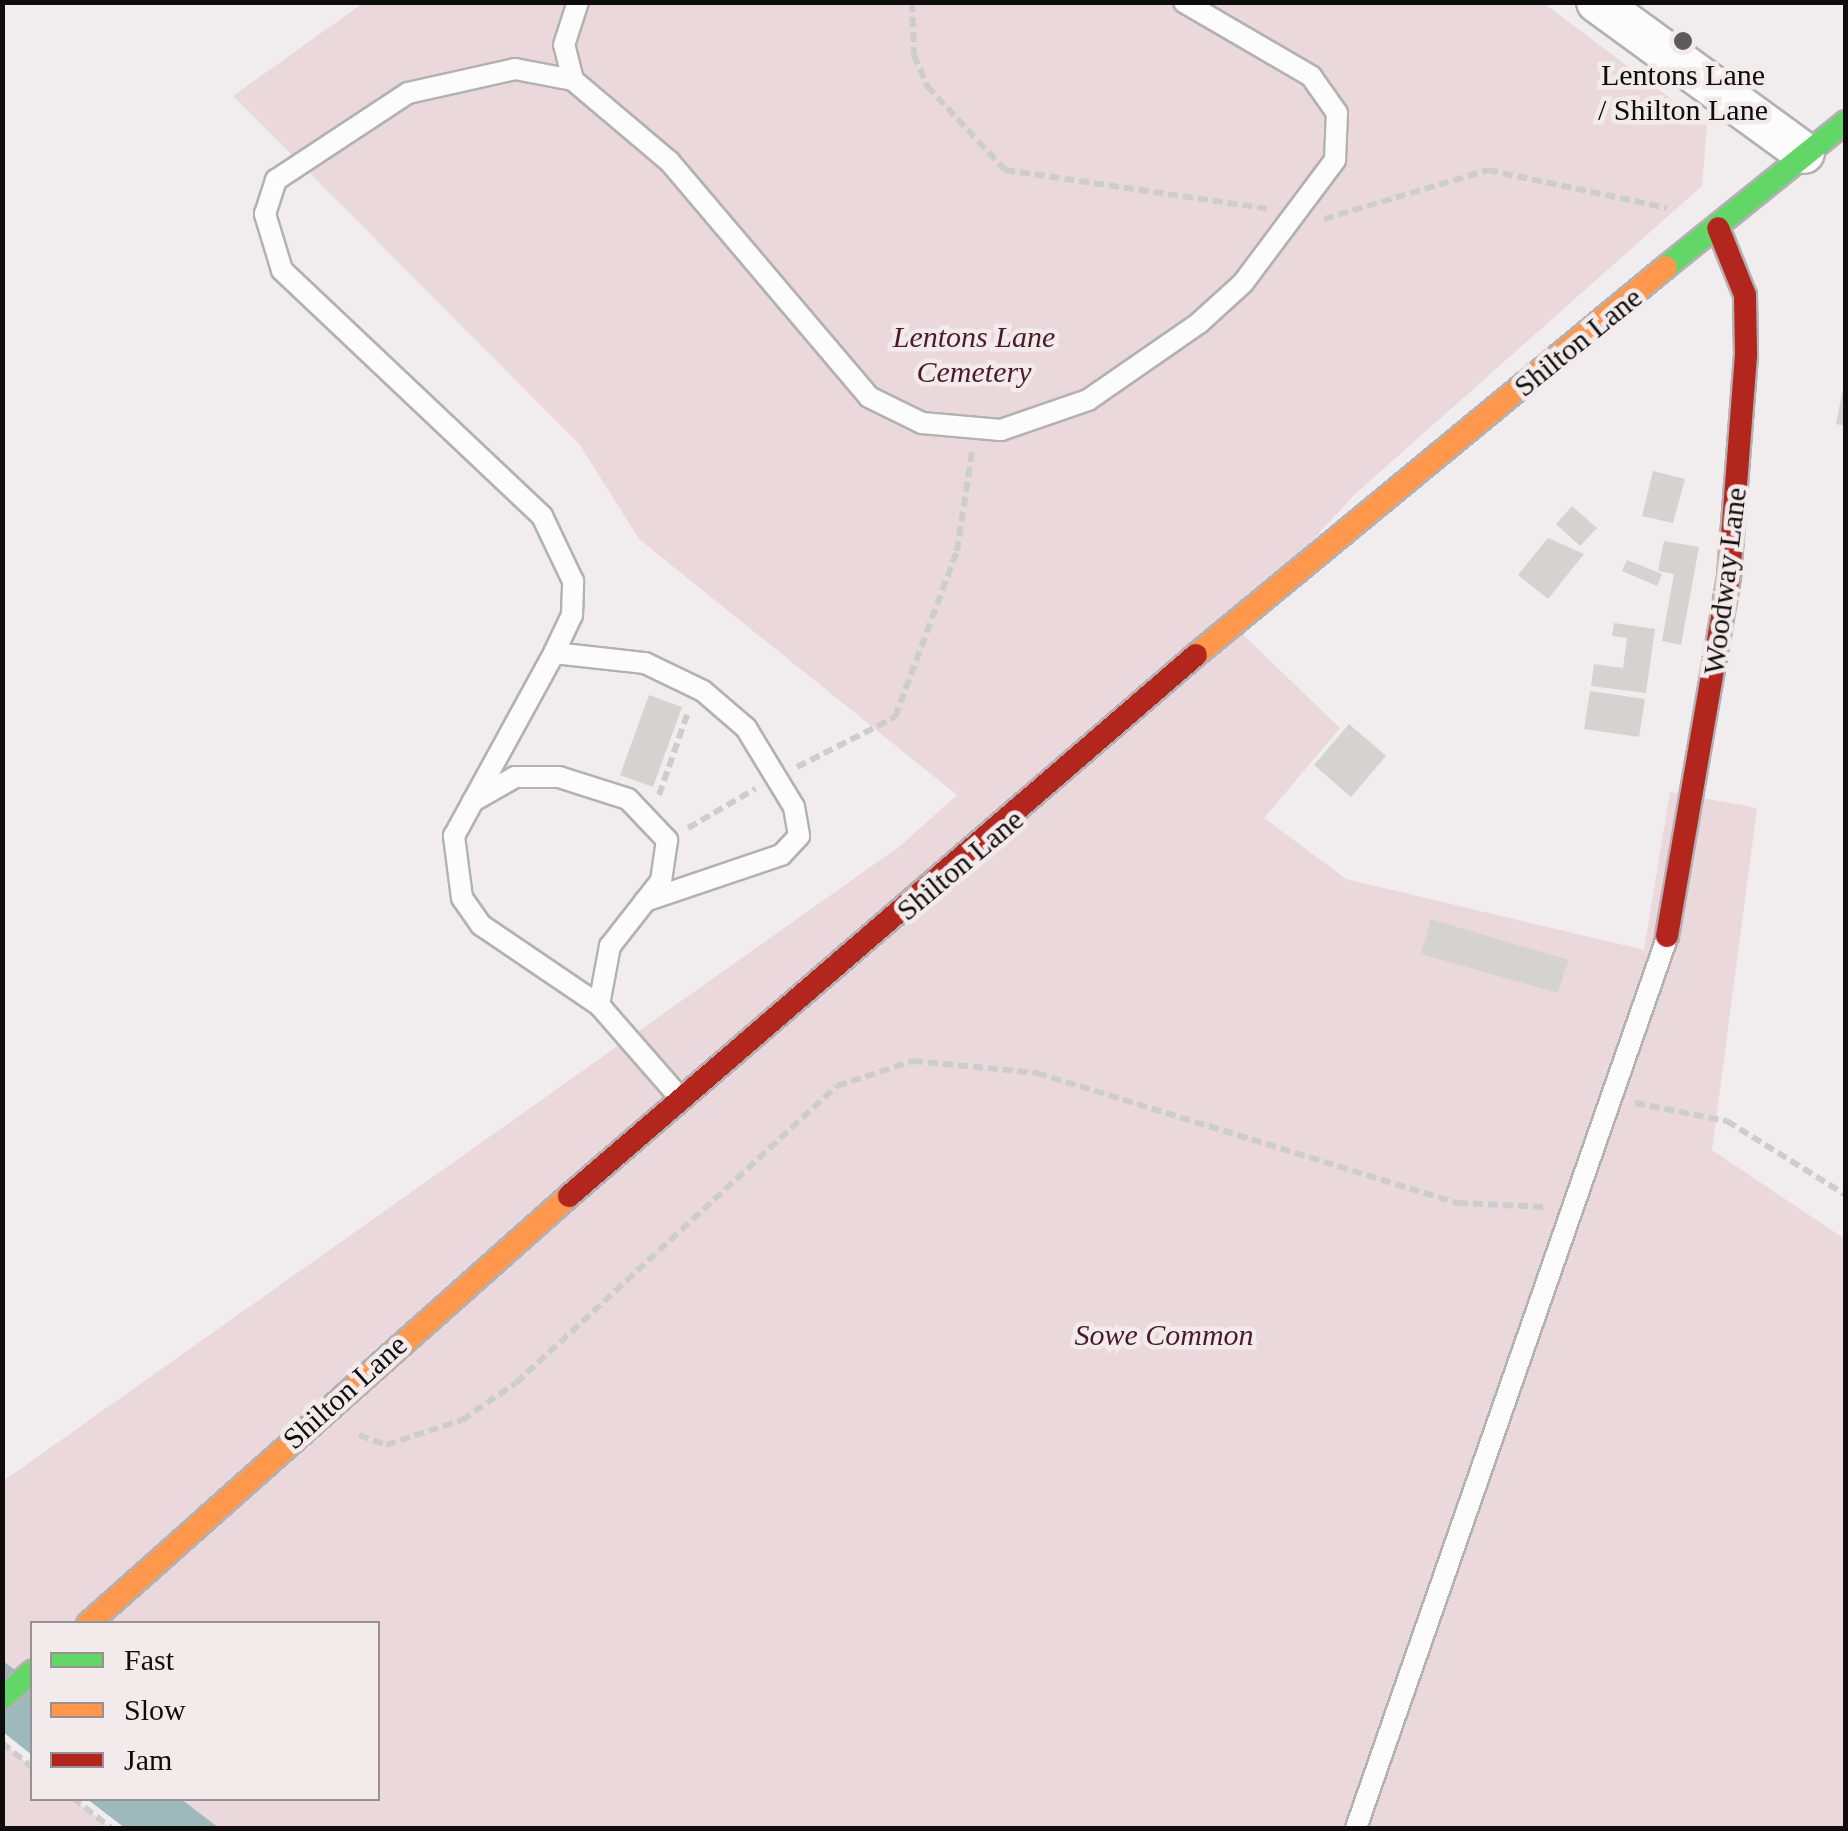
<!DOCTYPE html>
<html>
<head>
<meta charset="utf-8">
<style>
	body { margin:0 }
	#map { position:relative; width:1848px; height:1831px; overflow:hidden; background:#f1eced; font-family:Georgia,serif }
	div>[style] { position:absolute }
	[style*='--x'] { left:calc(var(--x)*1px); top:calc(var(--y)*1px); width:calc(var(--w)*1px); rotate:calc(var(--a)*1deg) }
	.green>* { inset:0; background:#ead8dd }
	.water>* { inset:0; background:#9eb9bc }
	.building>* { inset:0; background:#d5d2d2 }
	.path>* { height:6px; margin-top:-3px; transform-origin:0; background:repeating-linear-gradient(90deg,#cecdce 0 10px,transparent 0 15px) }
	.roads { filter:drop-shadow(2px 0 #b4b1b2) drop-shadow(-2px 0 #b4b1b2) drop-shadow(0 2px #b4b1b2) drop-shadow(0 -2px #b4b1b2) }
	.lane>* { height:20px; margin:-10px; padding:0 10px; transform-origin:10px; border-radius:10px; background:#fdfcfc }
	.street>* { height:40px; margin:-20px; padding:0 20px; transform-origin:20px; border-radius:20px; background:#fdfcfc }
	.fast>* { height:22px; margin:-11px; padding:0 11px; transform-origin:11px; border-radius:11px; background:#63d668 }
	.slow>* { height:22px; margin:-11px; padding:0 11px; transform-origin:11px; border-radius:11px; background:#ff974d }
	.jam>* { height:22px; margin:-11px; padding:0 11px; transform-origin:11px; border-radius:11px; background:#b3261e }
	.dots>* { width:28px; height:28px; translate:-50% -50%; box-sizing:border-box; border:5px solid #f3eaec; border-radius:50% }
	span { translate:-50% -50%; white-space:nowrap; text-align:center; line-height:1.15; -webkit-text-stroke:9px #f3eaec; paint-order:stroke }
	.poi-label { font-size:30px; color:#0e0c0c }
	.park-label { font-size:30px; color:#4a1b2c; font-style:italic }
	.street-label { font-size:30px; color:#0e0c0c }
	.frame { position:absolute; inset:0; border:5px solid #0e0c0c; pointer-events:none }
	.legend { position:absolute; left:30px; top:1621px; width:350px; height:180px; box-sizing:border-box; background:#f3eaec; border:2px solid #979192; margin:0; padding:12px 18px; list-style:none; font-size:30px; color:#0e0c0c }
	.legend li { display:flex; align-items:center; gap:20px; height:50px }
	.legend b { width:50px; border:2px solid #979192 }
</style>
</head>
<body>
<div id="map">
	<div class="green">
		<div style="clip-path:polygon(1542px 2px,1707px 126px,1702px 186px,1354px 495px,1234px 626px,1340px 728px,1264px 818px,1346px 879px,1644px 950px,1670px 792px,1757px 808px,1712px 1150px,1845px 1239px,1845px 1828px,168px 1828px,131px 1799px,378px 1798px,378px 1624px,32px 1624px,32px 1719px,25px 1678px,3px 1660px,2px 1482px,900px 846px,957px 795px,639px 539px,580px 445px,233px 96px,363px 3px)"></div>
		<div style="clip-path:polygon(3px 1743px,32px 1767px,32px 1798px,73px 1799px,111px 1828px,3px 1828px)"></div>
	</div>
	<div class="water">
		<div style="clip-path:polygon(2px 1660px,32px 1683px,32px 1755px,3px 1732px)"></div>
		<div style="clip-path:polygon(87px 1799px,181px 1799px,219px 1828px,125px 1828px)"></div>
	</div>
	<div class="building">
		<div style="clip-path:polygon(1846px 374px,1846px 426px,1836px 424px)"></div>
		<div style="clip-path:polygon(1653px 471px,1685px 479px,1673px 523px,1642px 516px)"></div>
		<div style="clip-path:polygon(1572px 506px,1597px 528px,1580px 546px,1556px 524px)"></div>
		<div style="clip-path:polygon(1548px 538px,1584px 554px,1548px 599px,1518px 575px)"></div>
		<div style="clip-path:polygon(1664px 541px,1699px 547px,1681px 645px,1662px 641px,1674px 574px,1658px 571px)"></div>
		<div style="clip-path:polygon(1627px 560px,1662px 574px,1657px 586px,1622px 571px)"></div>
		<div style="clip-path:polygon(1614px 623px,1655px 629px,1646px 693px,1591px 686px,1594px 664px,1623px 668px,1627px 638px,1612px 636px)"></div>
		<div style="clip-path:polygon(1590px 691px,1645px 699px,1639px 737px,1584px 729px)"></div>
		<div style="clip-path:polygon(649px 695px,682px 707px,653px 787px,620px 775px)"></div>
		<div style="clip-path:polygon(1349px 724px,1386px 756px,1351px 797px,1314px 765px)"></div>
		<div style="clip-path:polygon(1431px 919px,1568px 960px,1558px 993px,1421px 954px)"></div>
	</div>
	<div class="path">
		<div style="--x:912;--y:2;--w:53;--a:87.8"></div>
		<div style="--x:914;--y:55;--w:34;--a:67"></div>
		<div style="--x:927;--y:86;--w:115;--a:47.1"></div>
		<div style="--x:1005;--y:170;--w:266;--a:8.4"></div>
		<div style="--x:1324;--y:219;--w:171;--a:-16.6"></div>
		<div style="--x:1488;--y:170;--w:183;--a:12"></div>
		<div style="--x:797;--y:767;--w:110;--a:-27"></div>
		<div style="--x:895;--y:717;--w:177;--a:-69.5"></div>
		<div style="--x:957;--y:551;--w:100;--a:-81.4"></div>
		<div style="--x:659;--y:795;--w:88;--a:-70.7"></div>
		<div style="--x:688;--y:828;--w:78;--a:-30.2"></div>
		<div style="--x:1635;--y:1103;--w:94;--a:11.1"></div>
		<div style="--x:1727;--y:1121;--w:140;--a:31.9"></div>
		<div style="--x:359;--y:1435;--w:29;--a:20"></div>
		<div style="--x:386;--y:1445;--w:80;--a:-18.2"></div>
		<div style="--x:462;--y:1420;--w:65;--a:-34.4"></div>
		<div style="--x:516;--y:1383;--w:437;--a:-42.8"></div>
		<div style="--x:837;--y:1086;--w:80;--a:-18.2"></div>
		<div style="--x:913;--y:1061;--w:125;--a:5.5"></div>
		<div style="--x:1037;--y:1073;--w:441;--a:17.2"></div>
		<div style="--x:1458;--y:1203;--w:87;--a:2.6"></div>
		<div style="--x:2;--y:1743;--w:38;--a:39"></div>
		<div style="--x:73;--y:1798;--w:48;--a:38.3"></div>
	</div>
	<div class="roads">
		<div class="lane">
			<div style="--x:573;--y:80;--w:36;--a:-104"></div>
			<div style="--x:564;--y:45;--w:45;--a:-72"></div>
			<div style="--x:554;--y:653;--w:92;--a:6.3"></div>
			<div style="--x:645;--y:663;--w:64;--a:25.8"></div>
			<div style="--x:703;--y:691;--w:57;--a:40.7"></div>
			<div style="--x:746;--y:728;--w:92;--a:58.7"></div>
			<div style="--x:794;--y:807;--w:29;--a:80"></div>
			<div style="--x:799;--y:836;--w:26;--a:133"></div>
			<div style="--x:781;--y:855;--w:144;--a:161.3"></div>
			<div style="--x:473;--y:801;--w:48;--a:-29.7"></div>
			<div style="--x:515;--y:777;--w:44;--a:0"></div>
			<div style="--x:559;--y:777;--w:72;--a:17.7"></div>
			<div style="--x:628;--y:799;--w:57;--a:46.4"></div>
			<div style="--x:667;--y:840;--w:41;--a:98.3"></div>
			<div style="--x:661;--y:881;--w:83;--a:128.1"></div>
			<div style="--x:610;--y:946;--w:60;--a:100.6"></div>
			<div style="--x:681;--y:1099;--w:125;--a:-131.1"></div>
			<div style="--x:599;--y:1005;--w:143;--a:-145.9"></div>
			<div style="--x:481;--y:925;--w:33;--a:-125"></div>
			<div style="--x:462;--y:898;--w:63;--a:-97.4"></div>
			<div style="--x:454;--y:836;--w:209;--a:-61.3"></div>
			<div style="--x:554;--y:653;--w:42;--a:-64.7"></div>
			<div style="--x:572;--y:615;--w:34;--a:-88"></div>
			<div style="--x:573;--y:581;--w:72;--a:-115.5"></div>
			<div style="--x:542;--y:516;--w:358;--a:-136.6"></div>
			<div style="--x:282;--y:270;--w:59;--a:-106.9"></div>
			<div style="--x:265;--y:214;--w:36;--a:-72"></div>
			<div style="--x:276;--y:180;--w:158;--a:-33.4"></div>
			<div style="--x:408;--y:93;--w:110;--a:-12.6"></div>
			<div style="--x:515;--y:69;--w:59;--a:10.7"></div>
			<div style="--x:573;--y:80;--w:126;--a:40.2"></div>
			<div style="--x:669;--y:161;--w:309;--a:49.7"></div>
			<div style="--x:869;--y:397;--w:59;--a:26.1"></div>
			<div style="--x:922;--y:423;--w:79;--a:5.1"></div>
			<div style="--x:1001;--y:430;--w:92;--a:-19"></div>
			<div style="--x:1088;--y:400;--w:135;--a:-34.7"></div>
			<div style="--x:1199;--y:323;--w:59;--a:-42.3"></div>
			<div style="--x:1243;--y:283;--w:154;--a:-53.2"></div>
			<div style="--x:1335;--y:160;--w:47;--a:-87.6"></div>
			<div style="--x:1337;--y:113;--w:45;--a:-125.1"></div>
			<div style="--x:1311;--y:76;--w:147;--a:-149.8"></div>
			<div style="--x:1356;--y:1828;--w:943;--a:-70.74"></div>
		</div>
		<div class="street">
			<div style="--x:1597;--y:2;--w:256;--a:36.1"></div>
		</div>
		<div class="fast">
			<div style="--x:1666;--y:267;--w:231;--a:-38.9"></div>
			<div style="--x:2;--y:1698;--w:40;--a:-41"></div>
		</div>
		<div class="slow">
			<div style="--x:1196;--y:655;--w:609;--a:-39.54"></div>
			<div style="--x:88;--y:1624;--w:644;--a:-41.66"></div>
		</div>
		<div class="jam">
			<div style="--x:1667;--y:936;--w:365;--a:-80.2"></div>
			<div style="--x:1729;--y:576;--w:223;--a:-85.6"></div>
			<div style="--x:1746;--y:354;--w:59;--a:-91"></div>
			<div style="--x:1745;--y:295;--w:72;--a:-111.9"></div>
			<div style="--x:569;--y:1196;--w:828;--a:-40.79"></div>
		</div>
	</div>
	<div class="dots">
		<div style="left:1683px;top:41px;background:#5d5a5b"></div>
	</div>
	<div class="poi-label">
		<span style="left:1683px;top:92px">Lentons Lane<br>/ Shilton Lane</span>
	</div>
	<div class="park-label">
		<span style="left:974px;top:354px">Lentons Lane<br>Cemetery</span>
		<span style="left:1164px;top:1335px">Sowe Common</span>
	</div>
	<div class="street-label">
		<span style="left:1578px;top:342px;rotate:-39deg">Shilton Lane</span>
		<span style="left:1725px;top:581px;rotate:-83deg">Woodway Lane</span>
		<span style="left:960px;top:865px;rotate:-40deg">Shilton Lane</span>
		<span style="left:345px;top:1392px;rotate:-42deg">Shilton Lane</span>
	</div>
	<div class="frame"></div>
	<ul class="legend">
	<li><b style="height:12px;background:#63d668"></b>Fast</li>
	<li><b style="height:12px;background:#ff974d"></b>Slow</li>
	<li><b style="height:12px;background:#b3261e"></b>Jam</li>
	</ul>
</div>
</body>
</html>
